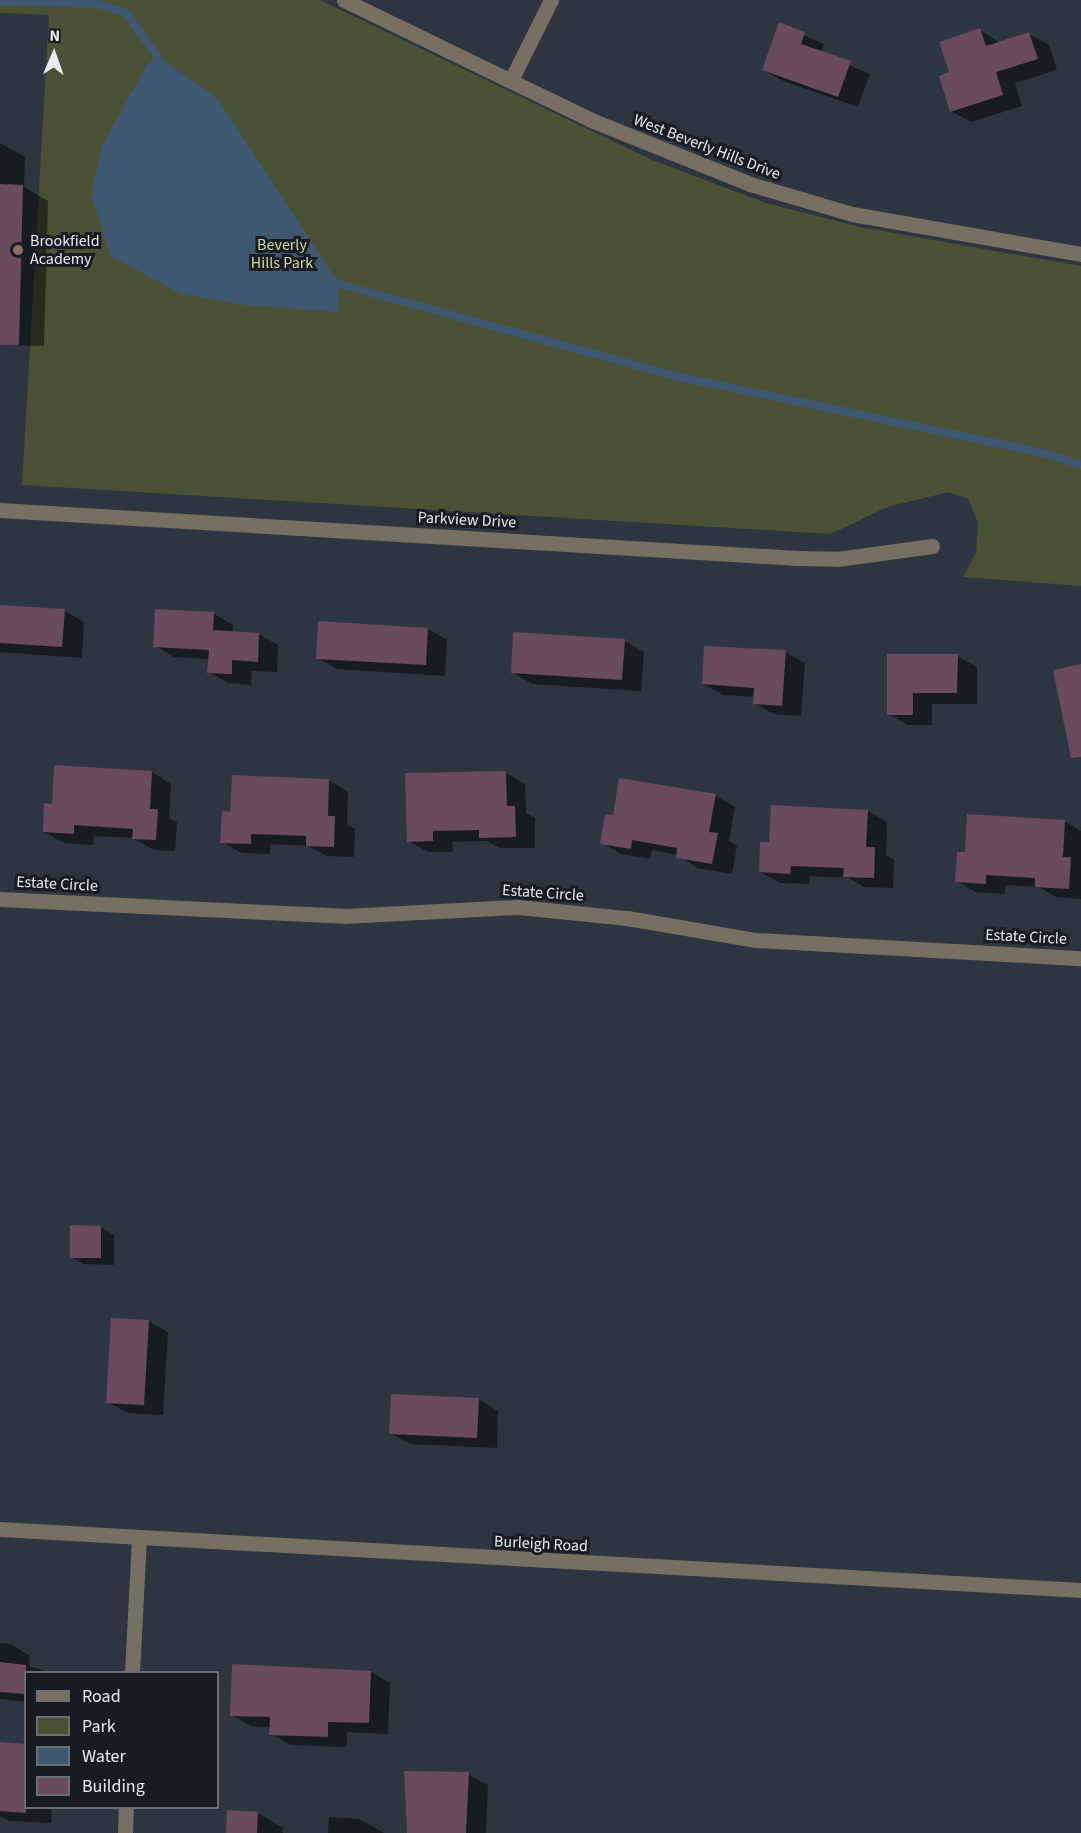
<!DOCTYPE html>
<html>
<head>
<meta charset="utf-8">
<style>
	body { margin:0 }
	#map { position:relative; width:1081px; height:1833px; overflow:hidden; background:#2c3540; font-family:"Source Sans 3",sans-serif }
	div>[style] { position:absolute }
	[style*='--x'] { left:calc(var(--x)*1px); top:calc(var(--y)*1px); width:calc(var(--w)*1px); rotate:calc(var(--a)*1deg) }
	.green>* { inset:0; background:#4b5135 }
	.water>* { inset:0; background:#3e5871 }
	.shadow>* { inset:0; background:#0007 }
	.stream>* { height:8px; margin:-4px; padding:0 4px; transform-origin:4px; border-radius:4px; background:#3e5871 }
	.building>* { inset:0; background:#694a5e }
	.minor>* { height:15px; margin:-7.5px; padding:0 7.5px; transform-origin:7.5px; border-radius:7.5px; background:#777062 }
	.dots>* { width:16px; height:16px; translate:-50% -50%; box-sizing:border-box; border:3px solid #181c22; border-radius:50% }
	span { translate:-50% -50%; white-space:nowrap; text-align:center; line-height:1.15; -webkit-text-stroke:6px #181c22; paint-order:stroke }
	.street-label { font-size:16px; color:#e5ebf2 }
	.poi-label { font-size:16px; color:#e5ebf2 }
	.left { translate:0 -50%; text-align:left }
	.park-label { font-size:16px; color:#cedb9f }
	.legend { position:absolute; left:24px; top:1671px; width:195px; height:138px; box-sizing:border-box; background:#181c22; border:2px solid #6a6f75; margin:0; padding:8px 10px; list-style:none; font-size:18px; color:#e5ebf2 }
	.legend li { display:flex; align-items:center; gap:12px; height:30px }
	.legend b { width:30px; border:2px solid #6a6f75 }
	.north { position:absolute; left:24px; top:24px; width:60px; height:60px; -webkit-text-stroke:4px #181c22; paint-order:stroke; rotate:2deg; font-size:16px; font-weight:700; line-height:24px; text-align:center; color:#e5ebf2 }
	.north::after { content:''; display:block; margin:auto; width:21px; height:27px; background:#e5ebf2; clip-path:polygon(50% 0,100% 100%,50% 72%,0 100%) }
</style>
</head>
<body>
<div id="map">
	<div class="green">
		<div style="clip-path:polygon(0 0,320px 0,652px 160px,766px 203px,860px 227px,1081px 266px,1081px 586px,963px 577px,976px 553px,978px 523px,968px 499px,949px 492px,887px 507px,831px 534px,22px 485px,49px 15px,0 13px)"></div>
	</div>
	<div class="water">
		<div style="clip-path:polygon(157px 56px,217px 98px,339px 284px,338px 312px,244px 305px,181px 294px,111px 256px,91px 195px,102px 145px,147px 65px)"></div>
	</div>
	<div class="shadow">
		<div style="clip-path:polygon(780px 24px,824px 44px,821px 53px,870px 74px,858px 107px,783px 81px,764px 70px)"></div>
		<div style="clip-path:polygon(980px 30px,1000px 43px,1029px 34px,1049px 45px,1057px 70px,1015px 83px,1022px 106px,971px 122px,951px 111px,951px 73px)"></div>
		<div style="clip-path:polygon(0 143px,25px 157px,24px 187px,48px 201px,44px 346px,0 345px)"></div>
		<div style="clip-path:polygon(0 607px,65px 611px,84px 622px,82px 658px,0 652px)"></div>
		<div style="clip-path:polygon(214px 614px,233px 625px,233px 633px,259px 634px,278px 645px,277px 672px,252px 671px,251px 685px,228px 683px,209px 672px,210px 659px,174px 657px,155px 646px)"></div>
		<div style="clip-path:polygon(428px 629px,447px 640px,445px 676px,337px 669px,318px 658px)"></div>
		<div style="clip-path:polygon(624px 641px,644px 652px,641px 691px,532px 684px,512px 672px)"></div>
		<div style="clip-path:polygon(785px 652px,805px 663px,801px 716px,774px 714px,754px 703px,755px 697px,723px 695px,703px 684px)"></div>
		<div style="clip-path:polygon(889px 656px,957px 656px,977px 667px,977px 704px,932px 704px,932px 725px,908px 725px,888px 714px)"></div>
		<div style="clip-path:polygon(152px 772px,171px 784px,169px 818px,177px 822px,175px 851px,154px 850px,133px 838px,94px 836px,93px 845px,64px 843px,44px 832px,53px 805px)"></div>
		<div style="clip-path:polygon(505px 772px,525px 784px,526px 813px,535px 818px,535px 848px,500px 848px,487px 841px,452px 842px,453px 852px,428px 852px,408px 841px)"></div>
		<div style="clip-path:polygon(329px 780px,348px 792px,347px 825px,355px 829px,354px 857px,327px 856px,309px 846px,270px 844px,270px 854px,242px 853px,222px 842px,232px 813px)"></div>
		<div style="clip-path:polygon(715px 795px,735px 807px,729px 841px,737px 846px,732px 874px,697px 868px,678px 855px,652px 850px,650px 859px,621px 854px,602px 843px,614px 817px)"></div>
		<div style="clip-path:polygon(868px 811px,887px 822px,886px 855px,894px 860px,893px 888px,864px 887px,849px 878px,810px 876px,809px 884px,780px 883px,760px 872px,771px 844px)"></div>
		<div style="clip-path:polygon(1064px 821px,1081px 831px,1081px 899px,1056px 897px,1039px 887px,1005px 885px,1005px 894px,976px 892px,957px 881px)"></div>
		<div style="clip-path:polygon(71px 1227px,101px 1227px,114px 1235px,114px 1265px,84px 1264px,71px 1257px)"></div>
		<div style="clip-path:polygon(148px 1321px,168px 1332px,163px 1415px,127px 1413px,108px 1402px)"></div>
		<div style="clip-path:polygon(479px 1399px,498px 1411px,497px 1448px,410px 1444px,390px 1433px)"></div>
		<div style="clip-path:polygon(0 1643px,11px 1644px,30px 1656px,29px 1666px,49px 1672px,26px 1672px,26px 1702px,0 1699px)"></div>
		<div style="clip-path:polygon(371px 1672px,390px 1683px,388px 1734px,347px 1732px,347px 1747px,290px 1745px,271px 1734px,271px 1727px,251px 1726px,232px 1715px)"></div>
		<div style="clip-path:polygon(0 1744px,26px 1808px,52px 1808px,51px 1823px,9px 1821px,0 1816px)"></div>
		<div style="clip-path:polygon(406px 1773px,468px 1774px,488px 1785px,486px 1833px,407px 1833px)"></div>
		<div style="clip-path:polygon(258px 1813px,283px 1828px,283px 1833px,227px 1833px)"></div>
		<div style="clip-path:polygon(329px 1817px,359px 1819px,384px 1833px,328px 1833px)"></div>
	</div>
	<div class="stream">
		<div style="--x:0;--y:1;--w:97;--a:1.8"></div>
		<div style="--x:97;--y:4;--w:30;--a:17"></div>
		<div style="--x:126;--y:13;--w:53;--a:54.2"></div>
		<div style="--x:339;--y:284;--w:353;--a:15.3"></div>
		<div style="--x:680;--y:377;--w:372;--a:11.8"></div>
		<div style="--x:1044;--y:453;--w:39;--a:18"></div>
	</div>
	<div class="building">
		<div style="clip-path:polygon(779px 22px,805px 32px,801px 44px,851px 61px,838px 97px,762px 70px)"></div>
		<div style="clip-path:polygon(980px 28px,986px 46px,1029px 32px,1038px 59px,996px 72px,1003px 95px,950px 112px,939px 76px,949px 72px,939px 42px)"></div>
		<div style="clip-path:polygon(0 184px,23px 185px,19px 345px,0 345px)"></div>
		<div style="clip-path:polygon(0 605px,65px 609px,62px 647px,0 643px)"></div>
		<div style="clip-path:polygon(155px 609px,214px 612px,213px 630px,259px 633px,258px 662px,232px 660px,232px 674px,207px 673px,209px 650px,153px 647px)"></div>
		<div style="clip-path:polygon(318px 621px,428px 628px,426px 665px,316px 659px)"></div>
		<div style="clip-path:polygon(513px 632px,625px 639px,622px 680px,511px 673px)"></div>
		<div style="clip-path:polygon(704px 646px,786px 650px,782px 706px,753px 704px,754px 688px,702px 684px)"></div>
		<div style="clip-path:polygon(887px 654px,958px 654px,957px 693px,913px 693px,913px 715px,887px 715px)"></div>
		<div style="clip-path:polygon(1081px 664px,1081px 757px,1071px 758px,1053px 670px)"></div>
		<div style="clip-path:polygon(54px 765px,152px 771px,150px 809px,158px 809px,156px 840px,132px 839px,133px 829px,74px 825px,74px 834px,43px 832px,44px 803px,52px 804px)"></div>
		<div style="clip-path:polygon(506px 771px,507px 806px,515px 806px,516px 837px,479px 838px,479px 830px,433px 831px,433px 841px,407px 842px,405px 773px)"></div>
		<div style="clip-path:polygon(232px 775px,329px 779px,328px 816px,335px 816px,334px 847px,306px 846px,306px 836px,251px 834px,251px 844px,220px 843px,222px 811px,230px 812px)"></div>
		<div style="clip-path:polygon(619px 778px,716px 794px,709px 832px,718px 833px,712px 864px,676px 858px,677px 848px,632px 840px,631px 849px,600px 844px,605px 814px,613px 815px)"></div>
		<div style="clip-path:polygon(771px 805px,868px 810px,866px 847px,875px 847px,874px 878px,843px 877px,844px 868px,791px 866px,790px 874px,759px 872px,760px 842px,769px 842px)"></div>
		<div style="clip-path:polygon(967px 814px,1065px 820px,1063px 857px,1071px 857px,1069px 889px,1035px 887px,1035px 878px,986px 875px,986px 884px,955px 882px,957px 852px,965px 852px)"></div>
		<div style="clip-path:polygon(70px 1225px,101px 1226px,101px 1258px,70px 1258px)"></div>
		<div style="clip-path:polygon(111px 1318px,149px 1320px,144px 1405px,106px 1403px)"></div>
		<div style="clip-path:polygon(391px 1394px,479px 1398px,477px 1438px,389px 1434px)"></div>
		<div style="clip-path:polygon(0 1662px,26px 1665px,26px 1694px,0 1692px)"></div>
		<div style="clip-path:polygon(232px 1664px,371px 1671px,369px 1723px,328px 1722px,328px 1737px,269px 1735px,270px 1717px,230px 1716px)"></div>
		<div style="clip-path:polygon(0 1742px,26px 1744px,26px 1813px,0 1811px)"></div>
		<div style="clip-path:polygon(404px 1771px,469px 1772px,466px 1833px,407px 1833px)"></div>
		<div style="clip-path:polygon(227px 1810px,258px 1812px,257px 1833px,226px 1833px)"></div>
	</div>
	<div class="minor">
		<div style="--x:344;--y:0;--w:275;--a:25.9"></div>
		<div style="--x:591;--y:120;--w:171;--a:21.9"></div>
		<div style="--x:750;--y:184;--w:106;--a:16.4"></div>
		<div style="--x:852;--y:214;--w:232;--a:9.9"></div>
		<div style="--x:512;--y:78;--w:87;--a:-63.4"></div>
		<div style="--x:0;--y:510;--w:799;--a:3.44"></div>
		<div style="--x:798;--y:558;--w:39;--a:1"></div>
		<div style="--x:837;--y:559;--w:96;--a:-7.8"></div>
		<div style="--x:0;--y:899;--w:344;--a:2.8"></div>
		<div style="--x:344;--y:916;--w:174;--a:-3"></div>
		<div style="--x:518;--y:907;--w:110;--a:5.8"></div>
		<div style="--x:627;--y:918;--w:131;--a:9.7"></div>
		<div style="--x:756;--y:940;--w:325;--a:3.2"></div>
		<div style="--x:0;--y:1529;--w:1083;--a:3.23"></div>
		<div style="--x:132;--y:1672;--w:134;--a:-87"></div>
		<div style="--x:125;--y:1833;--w:25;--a:-88"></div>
	</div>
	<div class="dots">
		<div style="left:18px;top:250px;background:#8d6e63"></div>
	</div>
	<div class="street-label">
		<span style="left:707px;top:147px;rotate:21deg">West Beverly Hills Drive</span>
		<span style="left:467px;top:520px;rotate:3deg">Parkview Drive</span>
		<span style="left:57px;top:884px;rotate:3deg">Estate Circle</span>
		<span style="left:543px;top:893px;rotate:4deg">Estate Circle</span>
		<span style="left:1026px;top:937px;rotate:3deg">Estate Circle</span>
		<span style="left:541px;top:1544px;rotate:3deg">Burleigh Road</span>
	</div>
	<div class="poi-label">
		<span class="left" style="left:30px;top:250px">Brookfield<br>Academy</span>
	</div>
	<div class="park-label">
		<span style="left:282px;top:254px">Beverly<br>Hills Park</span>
	</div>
	<ul class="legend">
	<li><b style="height:8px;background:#777062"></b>Road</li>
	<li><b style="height:16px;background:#4b5135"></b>Park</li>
	<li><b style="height:16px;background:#3e5871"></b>Water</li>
	<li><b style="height:16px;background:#694a5e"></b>Building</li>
	</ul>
	<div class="north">N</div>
</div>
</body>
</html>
